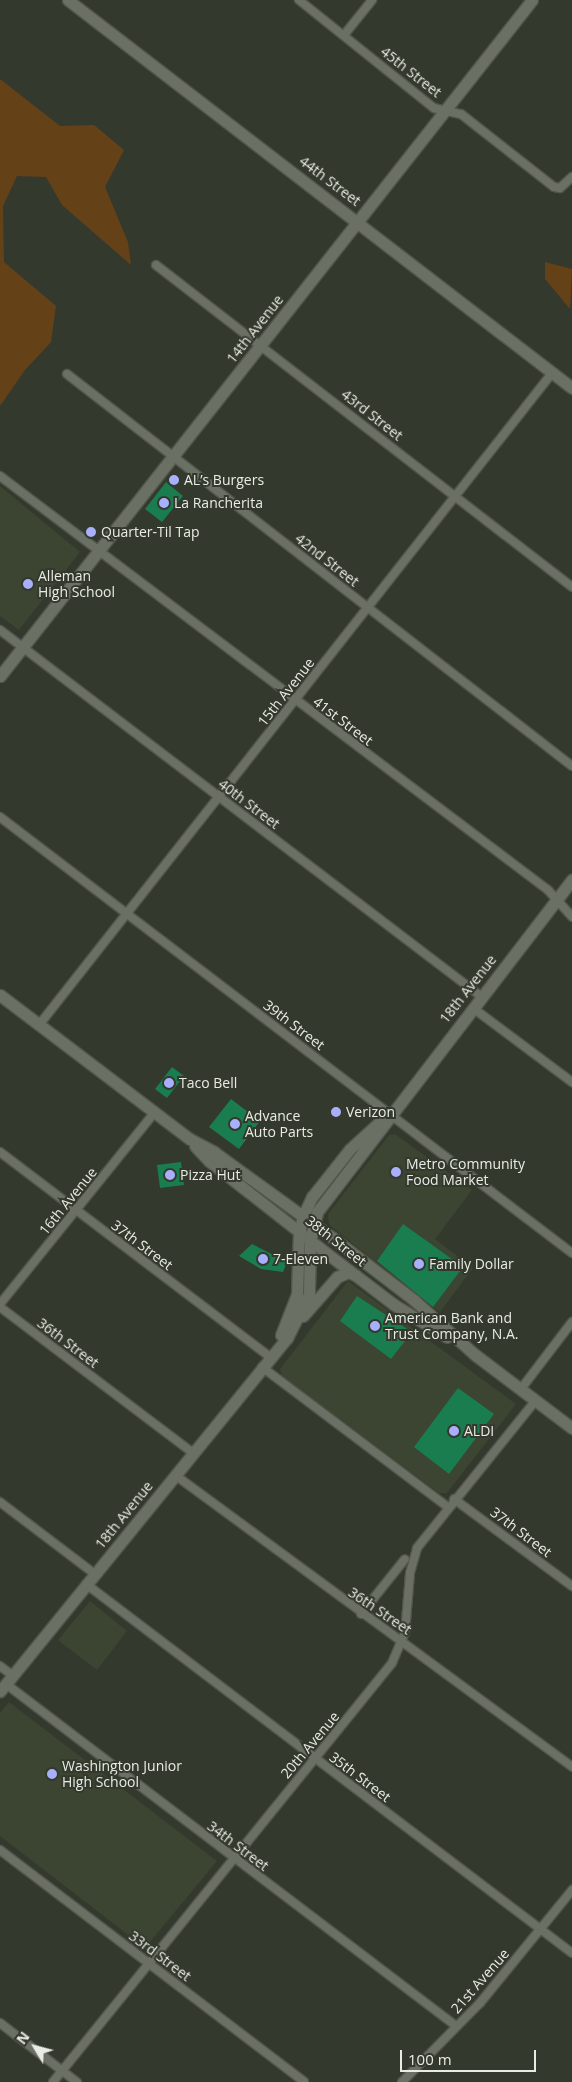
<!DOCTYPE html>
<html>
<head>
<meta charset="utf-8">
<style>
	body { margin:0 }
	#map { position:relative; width:572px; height:2082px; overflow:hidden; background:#34392d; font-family:"Open Sans",sans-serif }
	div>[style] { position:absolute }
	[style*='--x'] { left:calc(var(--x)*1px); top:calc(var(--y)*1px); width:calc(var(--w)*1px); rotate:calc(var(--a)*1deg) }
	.built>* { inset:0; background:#3c4432 }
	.green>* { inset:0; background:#654117 }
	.building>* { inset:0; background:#1a7d4f }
	.roads { filter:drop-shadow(1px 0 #51554b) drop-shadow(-1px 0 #51554b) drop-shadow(0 1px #51554b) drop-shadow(0 -1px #51554b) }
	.street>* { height:8px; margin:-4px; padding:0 4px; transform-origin:4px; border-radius:4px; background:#6a7063 }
	.secondary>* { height:11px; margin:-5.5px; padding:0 5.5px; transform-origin:5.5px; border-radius:5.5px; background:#6a7063 }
	.dots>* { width:14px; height:14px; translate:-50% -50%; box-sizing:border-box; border:2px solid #34392d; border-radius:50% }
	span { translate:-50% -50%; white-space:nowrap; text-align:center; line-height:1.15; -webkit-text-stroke:4px #34392d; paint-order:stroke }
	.street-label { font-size:14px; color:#e8ece4 }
	.poi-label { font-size:14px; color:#e8ece4 }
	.left { translate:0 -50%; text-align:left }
	.north { position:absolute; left:10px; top:2022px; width:50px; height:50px; -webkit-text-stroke:4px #34392d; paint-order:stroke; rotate:307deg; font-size:14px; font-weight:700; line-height:20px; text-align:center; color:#e8ece4 }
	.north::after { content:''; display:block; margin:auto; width:18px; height:22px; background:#e8ece4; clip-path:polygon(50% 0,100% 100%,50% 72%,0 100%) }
	.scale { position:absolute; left:400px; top:2050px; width:136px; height:22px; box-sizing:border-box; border:2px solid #e8ece4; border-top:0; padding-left:6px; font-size:15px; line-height:18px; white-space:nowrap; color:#e8ece4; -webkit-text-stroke:4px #34392d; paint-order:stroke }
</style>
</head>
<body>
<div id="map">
	<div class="built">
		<div style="clip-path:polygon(0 486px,80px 552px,19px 630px,0 616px)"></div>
		<div style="clip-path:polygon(395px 1134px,472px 1190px,435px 1239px,473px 1268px,440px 1312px,329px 1225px,328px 1214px,389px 1135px)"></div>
		<div style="clip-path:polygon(348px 1281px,516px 1404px,447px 1493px,439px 1493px,282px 1376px,280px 1369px)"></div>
		<div style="clip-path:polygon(90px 1601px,127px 1631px,97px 1670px,58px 1640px)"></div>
		<div style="clip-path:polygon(9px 1702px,217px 1861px,145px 1948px,0 1836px,0 1713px)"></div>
	</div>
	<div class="green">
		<div style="clip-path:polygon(0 79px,60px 126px,94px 125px,124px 150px,105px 187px,128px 242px,131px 265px,62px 205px,46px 177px,17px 176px,3px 206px,4px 262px,56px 306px,51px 342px,25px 370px,0 406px)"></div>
		<div style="clip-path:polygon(545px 262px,572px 269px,570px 309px,545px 279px)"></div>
	</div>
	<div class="building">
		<div style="clip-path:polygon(166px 482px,183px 496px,162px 522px,145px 509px)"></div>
		<div style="clip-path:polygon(172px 1067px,184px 1076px,167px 1098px,155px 1089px)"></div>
		<div style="clip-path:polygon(231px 1099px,260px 1121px,239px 1149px,209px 1127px)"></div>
		<div style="clip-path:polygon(181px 1162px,184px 1185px,160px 1188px,157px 1165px)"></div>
		<div style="clip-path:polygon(403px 1224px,463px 1267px,433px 1307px,377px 1261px)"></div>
		<div style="clip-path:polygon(252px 1244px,287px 1262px,283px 1272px,261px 1269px,239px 1256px)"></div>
		<div style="clip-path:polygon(357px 1296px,412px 1332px,391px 1359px,340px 1321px)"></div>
		<div style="clip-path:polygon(458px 1388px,494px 1414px,449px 1474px,414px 1447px)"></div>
	</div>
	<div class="roads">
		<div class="street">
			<div style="--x:299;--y:0;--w:173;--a:38.7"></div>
			<div style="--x:434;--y:108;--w:28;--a:13"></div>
			<div style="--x:461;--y:114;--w:118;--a:38.1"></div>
			<div style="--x:554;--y:187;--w:6;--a:9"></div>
			<div style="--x:560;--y:188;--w:16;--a:-43"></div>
			<div style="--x:344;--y:35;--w:45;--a:-51.3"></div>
			<div style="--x:156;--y:265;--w:526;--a:37.74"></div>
			<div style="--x:67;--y:374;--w:639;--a:37.82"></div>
			<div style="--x:0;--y:476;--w:687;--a:37.07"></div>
			<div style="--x:548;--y:890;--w:36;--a:48"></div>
			<div style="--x:0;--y:630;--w:606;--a:37.29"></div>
			<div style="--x:0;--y:817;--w:719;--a:37.32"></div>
			<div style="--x:473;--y:1008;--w:124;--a:36.8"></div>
			<div style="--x:39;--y:1025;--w:830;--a:-51.8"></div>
			<div style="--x:0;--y:1152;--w:339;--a:37.2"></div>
			<div style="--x:0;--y:1304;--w:247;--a:-51.1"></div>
			<div style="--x:0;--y:1307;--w:242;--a:37.1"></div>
			<div style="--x:262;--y:1367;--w:233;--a:37"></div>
			<div style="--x:521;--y:1389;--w:84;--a:-52.7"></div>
			<div style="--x:175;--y:1475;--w:493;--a:36.3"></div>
			<div style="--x:454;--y:1499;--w:147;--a:36.4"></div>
			<div style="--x:0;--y:1502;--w:119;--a:37.2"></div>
			<div style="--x:86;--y:1584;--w:610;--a:37.21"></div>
			<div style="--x:361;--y:1614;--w:70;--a:-51.3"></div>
			<div style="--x:0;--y:1666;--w:15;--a:37"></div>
			<div style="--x:6;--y:1684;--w:565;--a:37.23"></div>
			<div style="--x:0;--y:1850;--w:382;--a:37.3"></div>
			<div style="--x:0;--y:2023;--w:97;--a:37.5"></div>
			<div style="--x:53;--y:2082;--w:539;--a:-51.02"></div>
			<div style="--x:392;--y:1663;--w:33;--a:-67"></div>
			<div style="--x:405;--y:1633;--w:60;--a:-85.2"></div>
			<div style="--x:410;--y:1573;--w:26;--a:-74"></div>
			<div style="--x:417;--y:1548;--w:190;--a:-51.2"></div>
			<div style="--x:402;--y:2082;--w:111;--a:-45.4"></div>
			<div style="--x:480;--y:2003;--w:146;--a:-50.8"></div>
		</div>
		<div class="secondary">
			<div style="--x:68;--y:0;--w:636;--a:37.59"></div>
			<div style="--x:0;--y:676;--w:860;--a:-51.8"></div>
			<div style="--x:0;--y:995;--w:238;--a:37.2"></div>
			<div style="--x:190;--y:1139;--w:27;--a:28"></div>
			<div style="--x:214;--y:1152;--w:147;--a:35.9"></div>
			<div style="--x:333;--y:1238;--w:103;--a:37.5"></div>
			<div style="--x:415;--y:1301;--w:79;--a:41.9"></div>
			<div style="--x:474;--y:1354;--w:123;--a:37.1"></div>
			<div style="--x:195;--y:1146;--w:21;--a:47"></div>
			<div style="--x:209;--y:1161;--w:147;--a:38.1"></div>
			<div style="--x:325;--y:1252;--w:86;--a:37.4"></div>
			<div style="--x:393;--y:1304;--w:63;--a:31.4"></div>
			<div style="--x:303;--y:1316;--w:52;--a:-48.9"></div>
			<div style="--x:337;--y:1277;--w:12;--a:-24"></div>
			<div style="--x:348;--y:1272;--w:8;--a:23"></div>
			<div style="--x:281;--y:1335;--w:44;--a:-68.7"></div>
			<div style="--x:297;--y:1294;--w:62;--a:-88.2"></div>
			<div style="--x:299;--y:1232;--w:16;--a:-76"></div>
			<div style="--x:303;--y:1216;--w:21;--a:-65"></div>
			<div style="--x:312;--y:1197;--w:61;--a:-51.6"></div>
			<div style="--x:350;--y:1149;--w:46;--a:-42.4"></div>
			<div style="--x:0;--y:1691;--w:455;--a:-50.9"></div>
			<div style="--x:287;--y:1338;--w:49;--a:-63.4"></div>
			<div style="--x:309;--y:1294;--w:53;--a:-88.9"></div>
			<div style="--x:310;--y:1241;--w:30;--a:-76"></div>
			<div style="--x:317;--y:1212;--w:419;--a:-52.5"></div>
		</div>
	</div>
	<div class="dots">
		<div style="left:174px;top:480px;background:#a8b0fc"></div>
		<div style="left:164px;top:503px;background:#a8b0fc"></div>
		<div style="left:91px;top:532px;background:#a8b0fc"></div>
		<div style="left:28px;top:584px;background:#a8b0fc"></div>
		<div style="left:169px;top:1083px;background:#a8b0fc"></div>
		<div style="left:336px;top:1112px;background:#a8b0fc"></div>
		<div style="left:235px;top:1124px;background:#a8b0fc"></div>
		<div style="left:396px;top:1172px;background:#a8b0fc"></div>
		<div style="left:170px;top:1175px;background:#a8b0fc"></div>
		<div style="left:263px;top:1259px;background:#a8b0fc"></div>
		<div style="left:419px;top:1264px;background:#a8b0fc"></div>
		<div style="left:375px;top:1326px;background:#a8b0fc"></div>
		<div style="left:454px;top:1431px;background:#a8b0fc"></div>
		<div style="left:52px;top:1774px;background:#a8b0fc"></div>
	</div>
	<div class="street-label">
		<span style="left:411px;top:72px;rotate:38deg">45th Street</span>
		<span style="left:330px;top:181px;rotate:37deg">44th Street</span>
		<span style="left:255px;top:329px;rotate:-52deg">14th Avenue</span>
		<span style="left:372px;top:415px;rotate:38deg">43rd Street</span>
		<span style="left:327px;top:560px;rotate:38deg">42nd Street</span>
		<span style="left:286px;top:692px;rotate:-52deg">15th Avenue</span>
		<span style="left:343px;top:721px;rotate:37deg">41st Street</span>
		<span style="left:249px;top:804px;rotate:37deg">40th Street</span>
		<span style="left:468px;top:989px;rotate:-52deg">18th Avenue</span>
		<span style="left:294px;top:1025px;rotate:37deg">39th Street</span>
		<span style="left:68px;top:1201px;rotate:-51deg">16th Avenue</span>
		<span style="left:336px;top:1241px;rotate:38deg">38th Street</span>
		<span style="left:142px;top:1245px;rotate:37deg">37th Street</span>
		<span style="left:68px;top:1343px;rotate:37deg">36th Street</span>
		<span style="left:124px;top:1515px;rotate:-51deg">18th Avenue</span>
		<span style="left:521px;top:1532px;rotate:37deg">37th Street</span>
		<span style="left:380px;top:1611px;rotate:34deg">36th Street</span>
		<span style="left:310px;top:1745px;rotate:-50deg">20th Avenue</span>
		<span style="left:360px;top:1777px;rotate:37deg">35th Street</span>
		<span style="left:238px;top:1846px;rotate:37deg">34th Street</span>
		<span style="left:160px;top:1956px;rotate:37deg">33rd Street</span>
		<span style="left:480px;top:1981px;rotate:-49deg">21st Avenue</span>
	</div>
	<div class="poi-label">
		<span class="left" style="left:184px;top:480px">AL’s Burgers</span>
		<span class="left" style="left:174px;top:503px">La Rancherita</span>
		<span class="left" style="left:101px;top:532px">Quarter-Til Tap</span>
		<span class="left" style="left:38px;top:584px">Alleman<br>High School</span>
		<span class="left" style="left:179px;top:1083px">Taco Bell</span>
		<span class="left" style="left:346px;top:1112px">Verizon</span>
		<span class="left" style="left:245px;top:1124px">Advance<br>Auto Parts</span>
		<span class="left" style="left:406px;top:1172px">Metro Community<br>Food Market</span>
		<span class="left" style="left:180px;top:1175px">Pizza Hut</span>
		<span class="left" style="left:273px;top:1259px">7-Eleven</span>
		<span class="left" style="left:429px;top:1264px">Family Dollar</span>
		<span class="left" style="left:385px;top:1326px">American Bank and<br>Trust Company, N.A.</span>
		<span class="left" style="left:464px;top:1431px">ALDI</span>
		<span class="left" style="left:62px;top:1774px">Washington Junior<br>High School</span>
	</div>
	<div class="north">N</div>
	<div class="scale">100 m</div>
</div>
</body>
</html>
